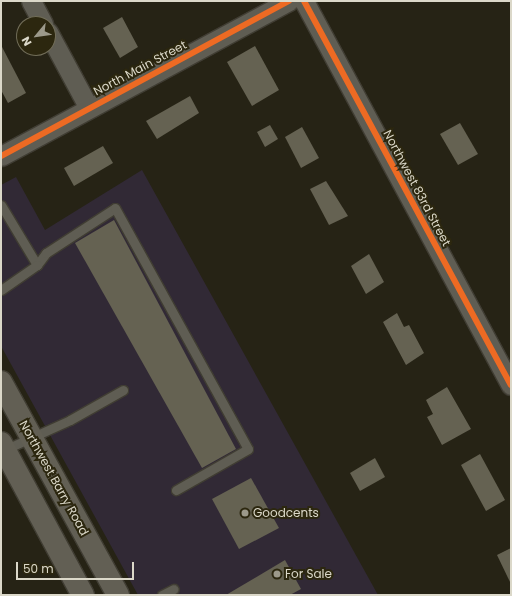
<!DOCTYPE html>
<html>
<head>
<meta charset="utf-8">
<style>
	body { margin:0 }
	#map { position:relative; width:512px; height:596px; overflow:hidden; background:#262315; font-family:Poppins,sans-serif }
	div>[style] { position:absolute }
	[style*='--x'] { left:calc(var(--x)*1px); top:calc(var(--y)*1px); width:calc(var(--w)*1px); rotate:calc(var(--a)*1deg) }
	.commercial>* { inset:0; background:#312935 }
	.building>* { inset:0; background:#656252 }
	.roads { filter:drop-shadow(1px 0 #403d33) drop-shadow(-1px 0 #403d33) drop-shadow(0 1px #403d33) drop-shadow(0 -1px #403d33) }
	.lane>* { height:9px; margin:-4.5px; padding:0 4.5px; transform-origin:4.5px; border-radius:4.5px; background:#5f5d53 }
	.street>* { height:19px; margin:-9.5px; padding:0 9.5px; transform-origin:9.5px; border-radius:9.5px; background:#5f5d53 }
	.secondary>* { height:22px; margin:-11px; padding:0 11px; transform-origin:11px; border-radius:11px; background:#625f54 }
	.cycleway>* { height:6px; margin:-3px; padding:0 3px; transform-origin:3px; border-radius:3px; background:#ed6a23 }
	.dots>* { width:11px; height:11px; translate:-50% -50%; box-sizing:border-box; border:2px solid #2c270f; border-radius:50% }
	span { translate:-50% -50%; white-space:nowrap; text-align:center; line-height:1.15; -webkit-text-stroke:4px #2c270f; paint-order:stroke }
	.street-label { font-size:12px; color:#dbd8c9 }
	.poi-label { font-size:12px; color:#dbd8c9 }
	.left { translate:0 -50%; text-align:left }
	.frame { position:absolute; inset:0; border:2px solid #dbd8c9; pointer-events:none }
	.north { position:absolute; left:16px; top:16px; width:40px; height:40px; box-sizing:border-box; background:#2c270f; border:1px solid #726e59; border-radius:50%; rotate:241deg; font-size:11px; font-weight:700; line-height:16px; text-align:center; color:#dbd8c9 }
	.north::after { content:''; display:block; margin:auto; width:14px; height:18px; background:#9c998a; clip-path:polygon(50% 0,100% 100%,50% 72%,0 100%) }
	.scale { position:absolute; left:16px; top:562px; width:118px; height:18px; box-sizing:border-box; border:2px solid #dbd8c9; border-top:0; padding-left:5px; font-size:12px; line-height:14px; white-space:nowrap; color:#dbd8c9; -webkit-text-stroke:3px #2c270f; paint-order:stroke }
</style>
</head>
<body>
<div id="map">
	<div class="commercial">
		<div style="clip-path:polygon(142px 170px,378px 595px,138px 595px,1px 346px,1px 185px,16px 177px,45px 230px)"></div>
	</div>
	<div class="building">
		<div style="clip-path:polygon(122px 17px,138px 47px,120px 58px,103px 28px)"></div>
		<div style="clip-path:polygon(1px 45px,26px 93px,8px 103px,1px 90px)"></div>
		<div style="clip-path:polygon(255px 46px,279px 90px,252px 106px,227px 62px)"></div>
		<div style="clip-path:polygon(190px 96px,199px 113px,157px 139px,146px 121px)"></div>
		<div style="clip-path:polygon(460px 123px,478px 154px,458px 165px,440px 134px)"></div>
		<div style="clip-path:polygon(270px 125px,278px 139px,265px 147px,257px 132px)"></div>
		<div style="clip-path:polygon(302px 127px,319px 158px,301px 168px,285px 137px)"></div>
		<div style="clip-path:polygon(103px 146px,113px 163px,74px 186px,64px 168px)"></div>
		<div style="clip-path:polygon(326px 181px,348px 216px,329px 225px,310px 189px)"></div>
		<div style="clip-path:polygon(114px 220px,236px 449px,202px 468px,75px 243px)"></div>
		<div style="clip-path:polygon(369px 254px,384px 282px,366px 294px,351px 266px)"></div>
		<div style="clip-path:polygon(397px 313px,404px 327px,409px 325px,424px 353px,406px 365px,383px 322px)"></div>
		<div style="clip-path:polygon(447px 387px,471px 429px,442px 445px,427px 417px,433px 414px,426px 400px)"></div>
		<div style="clip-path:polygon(480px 454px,505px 500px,486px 511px,461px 465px)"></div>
		<div style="clip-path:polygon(375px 458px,385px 477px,360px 491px,350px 473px)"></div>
		<div style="clip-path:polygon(251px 478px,279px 528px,239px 549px,212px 499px)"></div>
		<div style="clip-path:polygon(511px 548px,511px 584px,497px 555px)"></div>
		<div style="clip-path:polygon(285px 560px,301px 589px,290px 595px,226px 595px)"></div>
	</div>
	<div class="roads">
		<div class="lane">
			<div style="--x:1;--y:205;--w:70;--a:59"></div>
			<div style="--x:37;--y:265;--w:15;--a:-53"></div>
			<div style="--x:46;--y:253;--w:82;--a:-33.1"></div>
			<div style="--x:115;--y:208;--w:275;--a:61.1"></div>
			<div style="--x:248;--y:449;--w:83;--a:150.3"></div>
			<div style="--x:1;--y:290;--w:44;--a:-34.8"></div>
			<div style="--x:4;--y:450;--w:72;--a:-24.4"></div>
			<div style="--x:70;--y:420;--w:61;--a:-29.5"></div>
			<div style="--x:162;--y:595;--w:13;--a:-27"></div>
		</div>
		<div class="street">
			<div style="--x:31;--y:1;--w:26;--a:62"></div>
			<div style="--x:304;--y:1;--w:436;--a:61.7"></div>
			<div style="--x:48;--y:32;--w:86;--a:61.7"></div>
			<div style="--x:1;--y:156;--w:327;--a:-28.3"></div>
		</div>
		<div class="secondary">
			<div style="--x:1;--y:382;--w:243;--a:61.2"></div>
			<div style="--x:1;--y:443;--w:173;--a:61.7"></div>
		</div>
	</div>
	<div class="cycleway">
		<div style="--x:304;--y:1;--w:436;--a:61.7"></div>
		<div style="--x:1;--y:156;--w:327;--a:-28.3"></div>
	</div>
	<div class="dots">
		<div style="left:245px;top:513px;background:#9c998a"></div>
		<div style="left:277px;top:574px;background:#9c998a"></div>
	</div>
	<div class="street-label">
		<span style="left:140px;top:68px;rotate:-28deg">North Main Street</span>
		<span style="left:417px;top:188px;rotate:62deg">Northwest 83rd Street</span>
		<span style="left:54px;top:478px;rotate:61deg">Northwest Barry Road</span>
	</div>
	<div class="poi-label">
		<span class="left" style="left:253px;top:513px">Goodcents</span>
		<span class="left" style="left:285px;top:574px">For Sale</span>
	</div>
	<div class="frame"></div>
	<div class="north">N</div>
	<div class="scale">50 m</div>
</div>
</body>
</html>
